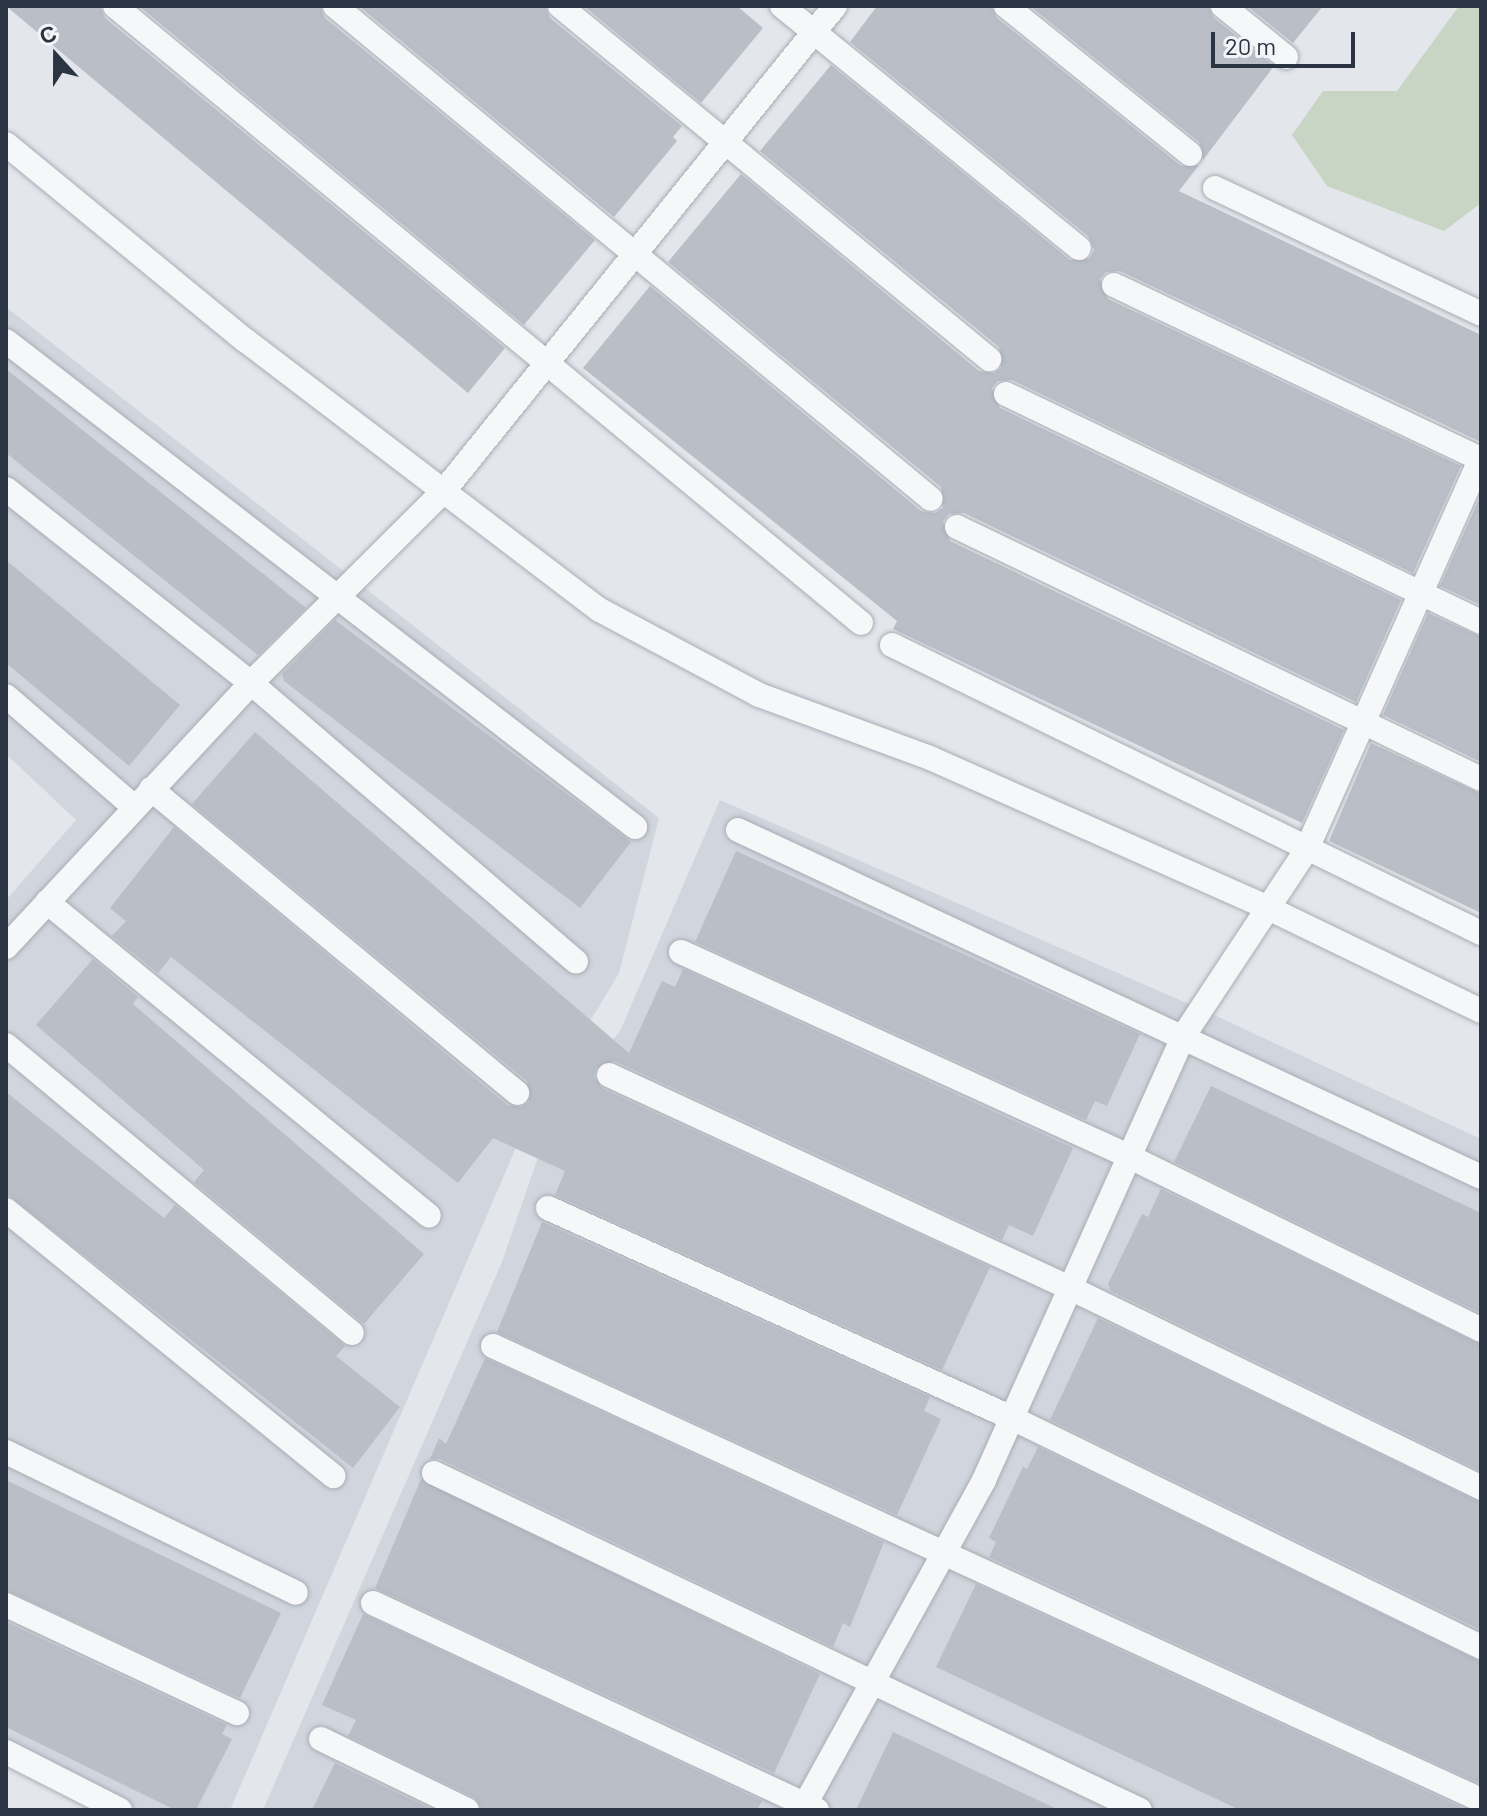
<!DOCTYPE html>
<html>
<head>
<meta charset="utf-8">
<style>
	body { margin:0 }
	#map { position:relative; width:1487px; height:1816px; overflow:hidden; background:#e3e6eb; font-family:Barlow,sans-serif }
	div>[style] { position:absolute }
	.built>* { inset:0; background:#d1d5dd }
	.green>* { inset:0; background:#c8d4c4 }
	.building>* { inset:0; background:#babfc7 }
	.roads { filter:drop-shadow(0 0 2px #a8adb5) drop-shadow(0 0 2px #a8adb5) }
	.service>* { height:24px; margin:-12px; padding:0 12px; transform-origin:12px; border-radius:12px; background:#f6f7f9 }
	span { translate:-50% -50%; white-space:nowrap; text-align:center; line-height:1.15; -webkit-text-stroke:7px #f3f5f8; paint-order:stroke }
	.frame { position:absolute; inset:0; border:8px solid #2b3442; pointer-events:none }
	.north { position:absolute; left:16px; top:16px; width:80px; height:80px; -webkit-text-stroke:6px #f3f5f8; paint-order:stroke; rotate:339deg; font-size:22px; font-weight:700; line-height:32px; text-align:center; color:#2b3442 }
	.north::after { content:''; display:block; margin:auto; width:28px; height:36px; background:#2b3442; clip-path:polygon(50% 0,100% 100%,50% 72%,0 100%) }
	.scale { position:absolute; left:1211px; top:32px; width:144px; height:36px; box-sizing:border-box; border:4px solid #2b3442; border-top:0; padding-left:10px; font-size:24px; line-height:28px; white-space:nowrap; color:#2b3442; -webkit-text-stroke:6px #f3f5f8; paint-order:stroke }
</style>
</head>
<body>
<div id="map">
	<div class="built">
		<i style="clip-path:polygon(6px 307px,659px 818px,619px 973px,521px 1136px,230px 1810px,93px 1810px,6px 1763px,6px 900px,76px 820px,6px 754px)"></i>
		<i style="clip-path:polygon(720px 800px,1212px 1014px,1481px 1139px,1481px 1810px,263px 1810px,502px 1262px,546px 1134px,621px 1029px)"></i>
	</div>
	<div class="green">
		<i style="clip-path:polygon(1459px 6px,1481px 6px,1481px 203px,1444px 231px,1327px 186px,1292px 135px,1323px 91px,1397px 91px)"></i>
	</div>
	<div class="building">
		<i style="clip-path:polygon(6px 6px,100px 6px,105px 18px,505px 348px,468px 393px)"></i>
		<i style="clip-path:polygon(139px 6px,320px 6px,325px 18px,595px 240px,524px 325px)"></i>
		<i style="clip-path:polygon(359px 6px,545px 6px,550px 18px,682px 126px,673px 137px,677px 141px,614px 217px)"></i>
		<i style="clip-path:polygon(584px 6px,737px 6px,763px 28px,701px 103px)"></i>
		<i style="clip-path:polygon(877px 6px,991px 6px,997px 18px,1181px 166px,1199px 165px,1179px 191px,1481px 335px,1481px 442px,1120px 271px,1106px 272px,1100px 279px,1108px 299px,1461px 466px,1413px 573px,1012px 380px,998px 381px,992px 388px,1000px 408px,1401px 600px,1356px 702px,964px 513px,949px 514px,943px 521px,950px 541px,1344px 730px,1302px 823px,893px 629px,897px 621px,583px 368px,650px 286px,921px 511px,935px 513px,943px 508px,941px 487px,668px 262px,741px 174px,979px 371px,994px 373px,1001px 368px,999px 347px,760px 151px,831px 65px,1070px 260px,1090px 258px,1094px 250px,1088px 236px,850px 42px)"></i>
		<i style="clip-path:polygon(1030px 6px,1208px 6px,1214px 18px,1274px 66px,1203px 160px,1199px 142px)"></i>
		<i style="clip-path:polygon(1247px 6px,1323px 6px,1293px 43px)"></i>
		<i style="clip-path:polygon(6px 369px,306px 608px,258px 655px,6px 453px)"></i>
		<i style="clip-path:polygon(1481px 495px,1481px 605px,1440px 586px)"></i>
		<i style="clip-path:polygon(6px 560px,180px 705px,129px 766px,6px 663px)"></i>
		<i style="clip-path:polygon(1428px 613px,1481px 637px,1481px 762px,1383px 715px)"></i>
		<i style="clip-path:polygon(335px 620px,631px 842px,580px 908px,284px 681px,282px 674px)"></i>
		<i style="clip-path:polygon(255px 732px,629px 1053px,662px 981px,675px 987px,683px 969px,1073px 1148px,1033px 1236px,1009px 1225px,1002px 1240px,615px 1061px,596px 1068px,594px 1077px,603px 1089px,990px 1267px,942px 1370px,555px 1195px,565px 1171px,493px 1138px,458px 1183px,171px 957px,158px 973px,112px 936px,126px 921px,110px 908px,174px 827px,507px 1105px,521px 1107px,529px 1102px,527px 1081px,192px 804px)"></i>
		<i style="clip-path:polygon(1371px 743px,1481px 794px,1481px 913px,1329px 841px)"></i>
		<i style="clip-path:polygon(736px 851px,1140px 1034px,1107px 1106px,1095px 1101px,1086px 1120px,695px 942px)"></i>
		<i style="clip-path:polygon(93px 959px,138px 997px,133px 1004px,424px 1254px,364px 1324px,194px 1182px,204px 1170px,36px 1025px)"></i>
		<i style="clip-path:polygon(1211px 1086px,1481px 1213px,1481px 1313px,1174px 1162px)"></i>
		<i style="clip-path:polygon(6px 1092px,164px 1218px,175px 1205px,345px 1346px,336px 1356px,400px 1407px,353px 1468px,6px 1193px)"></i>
		<i style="clip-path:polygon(1161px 1189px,1481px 1345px,1481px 1471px,1111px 1291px,1108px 1284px,1142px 1214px,1148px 1217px)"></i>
		<i style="clip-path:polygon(542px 1222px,930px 1397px,924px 1411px,941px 1419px,897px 1515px,497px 1332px)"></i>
		<i style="clip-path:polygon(1098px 1318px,1481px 1503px,1481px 1630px,1050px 1420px)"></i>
		<i style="clip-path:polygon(485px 1358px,884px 1542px,850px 1627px,843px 1623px,833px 1647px,440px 1459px,430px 1459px,439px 1438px,446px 1444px)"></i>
		<i style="clip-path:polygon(1038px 1447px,1481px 1662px,1481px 1784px,989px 1557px,996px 1542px,989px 1538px,1023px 1467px,1027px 1469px)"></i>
		<i style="clip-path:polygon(421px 1479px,820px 1674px,774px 1773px,375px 1588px)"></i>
		<i style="clip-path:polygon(6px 1480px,281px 1613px,240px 1698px,6px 1590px)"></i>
		<i style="clip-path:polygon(976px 1584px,1467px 1810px,1240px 1810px,936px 1667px)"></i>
		<i style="clip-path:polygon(363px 1614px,762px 1801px,757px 1810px,482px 1810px,474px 1797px,348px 1736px,356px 1720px,322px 1705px)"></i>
		<i style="clip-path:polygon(6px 1622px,227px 1725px,222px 1734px,232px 1739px,196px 1810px,175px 1810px,6px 1727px)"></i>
		<i style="clip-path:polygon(893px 1732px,1059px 1810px,856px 1810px)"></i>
		<i style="clip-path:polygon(335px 1763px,433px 1810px,312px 1810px)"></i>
	</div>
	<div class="roads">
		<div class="service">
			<i style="left:115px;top:6px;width:968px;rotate:39.59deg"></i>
			<i style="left:335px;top:6px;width:773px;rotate:39.6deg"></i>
			<i style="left:560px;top:6px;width:556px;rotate:39.45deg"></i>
			<i style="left:782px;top:6px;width:383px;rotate:39.2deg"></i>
			<i style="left:1006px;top:6px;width:236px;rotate:38.8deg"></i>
			<i style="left:1223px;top:6px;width:81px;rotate:39deg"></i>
			<i style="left:6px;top:144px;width:309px;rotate:39.4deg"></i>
			<i style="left:245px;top:340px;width:446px;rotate:37.3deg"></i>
			<i style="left:600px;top:610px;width:180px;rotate:28.1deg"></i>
			<i style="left:759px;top:695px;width:182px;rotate:20.2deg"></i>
			<i style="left:930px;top:758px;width:372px;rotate:23.9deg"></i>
			<i style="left:1270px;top:909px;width:234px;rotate:25.8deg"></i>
			<i style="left:1215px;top:188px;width:294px;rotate:25.3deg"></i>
			<i style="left:1114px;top:285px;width:406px;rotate:25.4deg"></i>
			<i style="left:6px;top:341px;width:795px;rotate:37.69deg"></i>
			<i style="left:1006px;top:394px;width:527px;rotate:25.64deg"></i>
			<i style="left:6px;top:489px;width:313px;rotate:38.4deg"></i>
			<i style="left:251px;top:683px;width:428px;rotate:40.6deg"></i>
			<i style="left:957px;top:527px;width:581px;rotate:25.68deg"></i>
			<i style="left:892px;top:645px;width:656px;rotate:26.06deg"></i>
			<i style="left:6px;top:696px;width:169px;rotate:40.9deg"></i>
			<i style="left:151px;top:789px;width:476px;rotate:39.7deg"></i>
			<i style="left:738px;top:830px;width:820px;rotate:25.03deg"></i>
			<i style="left:47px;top:902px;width:494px;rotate:39.4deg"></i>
			<i style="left:6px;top:947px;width:360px;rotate:-47.1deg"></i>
			<i style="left:251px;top:683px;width:271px;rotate:-44.9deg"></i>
			<i style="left:443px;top:492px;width:624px;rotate:-51.11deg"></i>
			<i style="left:681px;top:952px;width:494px;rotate:24.5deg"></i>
			<i style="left:1130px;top:1157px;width:391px;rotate:26.2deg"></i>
			<i style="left:6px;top:1045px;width:450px;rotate:39.8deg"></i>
			<i style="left:609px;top:1075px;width:508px;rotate:24.8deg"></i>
			<i style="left:1070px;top:1288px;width:457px;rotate:25.9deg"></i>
			<i style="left:548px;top:1208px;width:509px;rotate:24.35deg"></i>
			<i style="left:1012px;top:1418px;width:522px;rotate:26.03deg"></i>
			<i style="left:6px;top:1210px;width:422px;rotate:39.1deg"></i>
			<i style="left:493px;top:1346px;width:1087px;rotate:24.68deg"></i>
			<i style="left:6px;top:1452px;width:322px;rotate:25.9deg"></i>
			<i style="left:434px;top:1473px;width:782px;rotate:25.52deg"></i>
			<i style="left:373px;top:1603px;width:490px;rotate:25deg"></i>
			<i style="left:6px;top:1605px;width:255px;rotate:25.1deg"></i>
			<i style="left:321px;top:1739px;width:162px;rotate:25.9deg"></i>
			<i style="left:6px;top:1752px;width:128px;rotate:27deg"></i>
			<i style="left:802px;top:1810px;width:377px;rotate:-61.1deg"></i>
			<i style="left:984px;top:1480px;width:488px;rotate:-65.8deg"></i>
			<i style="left:1184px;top:1035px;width:221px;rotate:-56.5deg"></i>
			<i style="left:1306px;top:851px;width:430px;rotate:-66deg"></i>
		</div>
	</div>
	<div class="frame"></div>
	<div class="north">С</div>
	<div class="scale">20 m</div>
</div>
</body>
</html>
